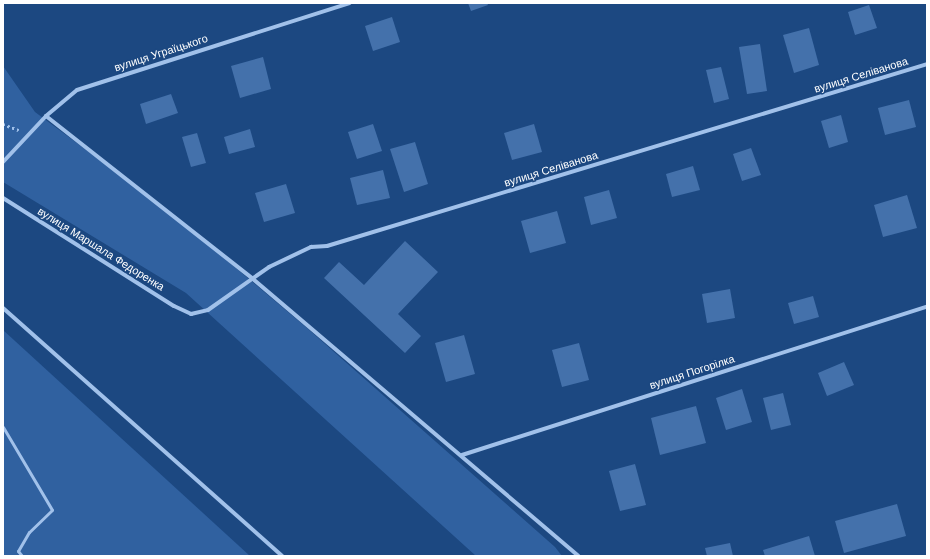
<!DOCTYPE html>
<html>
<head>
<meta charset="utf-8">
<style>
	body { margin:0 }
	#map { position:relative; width:930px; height:559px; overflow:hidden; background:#1c4881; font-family:Helvetica,sans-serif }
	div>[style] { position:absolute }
	.green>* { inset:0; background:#3061a0 }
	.building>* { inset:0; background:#4471ab }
	.path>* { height:2.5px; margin-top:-1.25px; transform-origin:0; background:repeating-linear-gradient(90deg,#a1c1ea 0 2px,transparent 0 5px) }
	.service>* { height:3px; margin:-1.5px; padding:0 1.5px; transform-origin:1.5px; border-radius:1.5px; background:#a1c1ea }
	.minor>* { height:4px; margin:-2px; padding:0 2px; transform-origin:2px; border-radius:2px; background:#a1c1ea }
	span { translate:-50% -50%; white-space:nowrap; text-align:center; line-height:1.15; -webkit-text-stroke:3px #1c4881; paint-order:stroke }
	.street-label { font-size:11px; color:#fff }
	.frame { position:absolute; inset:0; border:4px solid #fff; pointer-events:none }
</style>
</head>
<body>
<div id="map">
	<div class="green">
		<i style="clip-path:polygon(3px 66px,35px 112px,166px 209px,307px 328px,555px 547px,562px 556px,476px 556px,186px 293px,3px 182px)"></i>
		<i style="clip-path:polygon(3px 330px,250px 556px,3px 556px)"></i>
	</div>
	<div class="building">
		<i style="clip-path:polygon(468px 3px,487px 3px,488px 5px,471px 11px)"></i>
		<i style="clip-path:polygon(869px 5px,877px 28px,855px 35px,848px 12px)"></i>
		<i style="clip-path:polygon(392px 17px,400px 42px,373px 51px,365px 26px)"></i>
		<i style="clip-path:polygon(809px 28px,819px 65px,794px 73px,783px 35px)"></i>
		<i style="clip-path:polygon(760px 44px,767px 91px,747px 94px,739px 47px)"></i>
		<i style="clip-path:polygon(263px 57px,271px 89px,240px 98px,231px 66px)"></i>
		<i style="clip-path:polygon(721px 67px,729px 99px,714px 103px,706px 70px)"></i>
		<i style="clip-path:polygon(171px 94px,178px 113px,146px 124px,140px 104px)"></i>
		<i style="clip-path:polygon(909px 100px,916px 127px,885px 135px,878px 108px)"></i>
		<i style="clip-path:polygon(841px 115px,848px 142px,829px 148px,821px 121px)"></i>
		<i style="clip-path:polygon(373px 124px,382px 151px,357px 159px,348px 132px)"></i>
		<i style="clip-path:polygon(534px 124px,542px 152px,512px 160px,504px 133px)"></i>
		<i style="clip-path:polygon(250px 129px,255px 147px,229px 154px,224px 137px)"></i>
		<i style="clip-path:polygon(197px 133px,206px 163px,191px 167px,182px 137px)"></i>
		<i style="clip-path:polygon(415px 142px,428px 184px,404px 192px,390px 149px)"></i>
		<i style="clip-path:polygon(751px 148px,761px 175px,742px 181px,733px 154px)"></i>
		<i style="clip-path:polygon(693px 166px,700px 190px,672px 197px,666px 174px)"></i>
		<i style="clip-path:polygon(383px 170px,390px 198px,357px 205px,350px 178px)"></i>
		<i style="clip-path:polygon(286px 184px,295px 213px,264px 222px,255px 193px)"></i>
		<i style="clip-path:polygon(609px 190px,617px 218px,591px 225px,584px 197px)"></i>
		<i style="clip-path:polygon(907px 195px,917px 228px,883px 237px,874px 205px)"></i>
		<i style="clip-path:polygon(557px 211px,566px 243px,530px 253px,521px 221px)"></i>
		<i style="clip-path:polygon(405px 241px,438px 272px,398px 314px,421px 336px,405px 353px,324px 278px,339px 262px,364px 285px)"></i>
		<i style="clip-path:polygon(730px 289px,735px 318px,707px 323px,702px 294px)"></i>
		<i style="clip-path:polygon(813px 296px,819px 317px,794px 324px,788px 303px)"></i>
		<i style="clip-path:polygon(464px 335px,475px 374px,446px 382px,435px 343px)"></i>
		<i style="clip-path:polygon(579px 343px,589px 380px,562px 387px,552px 350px)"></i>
		<i style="clip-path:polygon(844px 362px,854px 385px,827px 396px,818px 373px)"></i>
		<i style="clip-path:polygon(742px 389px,752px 422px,726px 430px,716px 398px)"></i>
		<i style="clip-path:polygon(783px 393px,791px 425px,771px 430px,763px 398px)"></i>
		<i style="clip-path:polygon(696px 406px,706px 443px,660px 455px,651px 418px)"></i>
		<i style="clip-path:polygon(635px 464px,646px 505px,620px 511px,609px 471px)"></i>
		<i style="clip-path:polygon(897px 504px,906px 536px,844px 553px,835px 521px)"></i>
		<i style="clip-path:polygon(809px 536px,815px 556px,765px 556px,763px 550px)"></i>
		<i style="clip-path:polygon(730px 543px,733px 556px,707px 556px,705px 548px)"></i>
	</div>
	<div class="path">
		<i style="left:3px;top:124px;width:17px;rotate:21deg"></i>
	</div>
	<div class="service">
		<i style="left:3px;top:427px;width:96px;rotate:59.4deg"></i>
		<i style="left:52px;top:510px;width:32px;rotate:136deg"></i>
		<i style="left:29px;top:532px;width:22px;rotate:120deg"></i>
		<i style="left:18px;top:551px;width:6px;rotate:51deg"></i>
	</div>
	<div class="minor">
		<i style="left:46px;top:116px;width:263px;rotate:38.2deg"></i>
		<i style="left:253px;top:279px;width:427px;rotate:40.4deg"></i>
		<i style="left:3px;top:162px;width:63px;rotate:-46.9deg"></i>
		<i style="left:46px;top:116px;width:40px;rotate:-40deg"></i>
		<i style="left:77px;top:90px;width:286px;rotate:-17.7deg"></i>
		<i style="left:3px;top:198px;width:202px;rotate:32.3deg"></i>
		<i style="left:174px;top:306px;width:19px;rotate:25deg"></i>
		<i style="left:191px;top:314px;width:17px;rotate:-13deg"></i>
		<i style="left:208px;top:310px;width:75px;rotate:-35.2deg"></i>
		<i style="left:269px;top:267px;width:47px;rotate:-25.5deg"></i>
		<i style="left:311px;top:247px;width:16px;rotate:-4deg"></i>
		<i style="left:327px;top:246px;width:627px;rotate:-16.87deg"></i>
		<i style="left:3px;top:308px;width:373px;rotate:41.6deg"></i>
		<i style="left:462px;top:455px;width:488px;rotate:-17.7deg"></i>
	</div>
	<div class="street-label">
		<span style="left:161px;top:53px;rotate:-18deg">вулиця Уграїцького</span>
		<span style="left:861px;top:75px;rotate:-17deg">вулиця Селіванова</span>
		<span style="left:551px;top:169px;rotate:-17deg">вулиця Селіванова</span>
		<span style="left:101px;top:249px;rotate:32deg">вулиця Маршала Федоренка</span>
		<span style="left:692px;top:372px;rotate:-18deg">вулиця Погорілка</span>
	</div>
	<div class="frame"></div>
</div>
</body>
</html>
